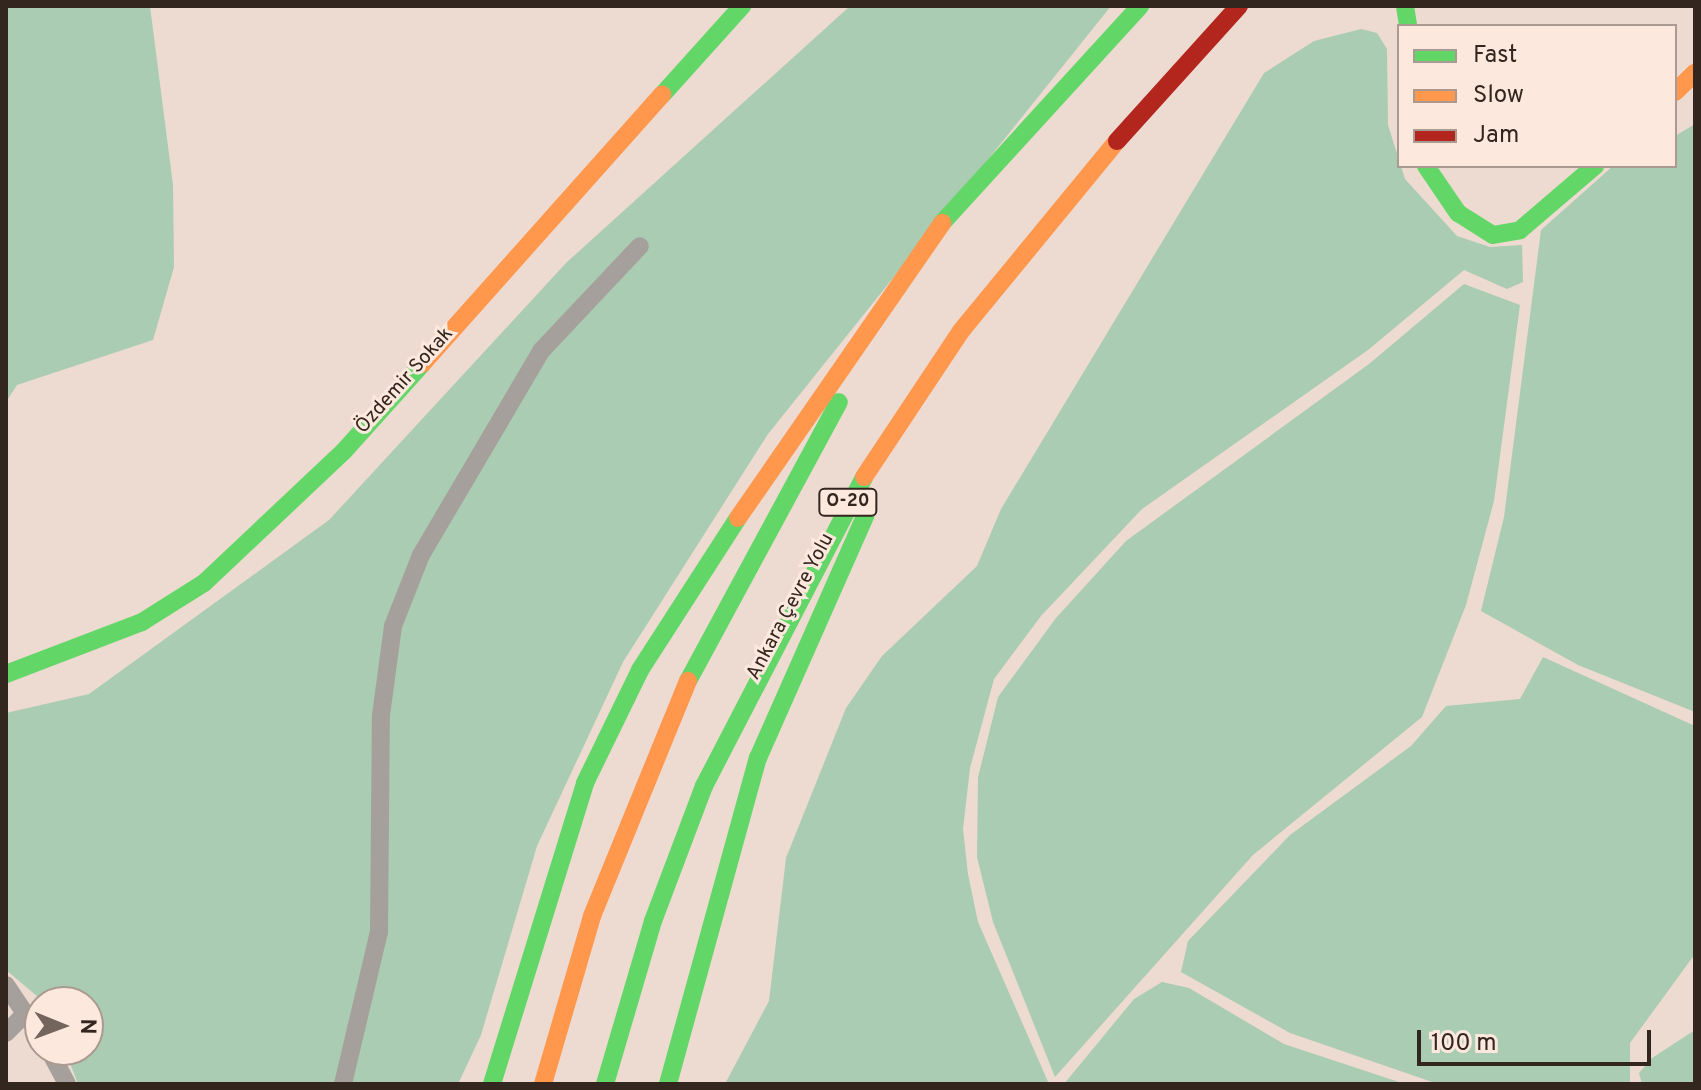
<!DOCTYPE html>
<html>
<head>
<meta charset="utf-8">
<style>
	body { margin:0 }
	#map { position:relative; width:1701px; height:1090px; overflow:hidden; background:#eddad1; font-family:Overpass,sans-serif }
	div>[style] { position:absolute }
	.green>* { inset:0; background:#aaccb2 }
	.street>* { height:18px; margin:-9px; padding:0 9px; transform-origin:9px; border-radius:9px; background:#a5a09b }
	.fast>* { height:18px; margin:-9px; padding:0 9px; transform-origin:9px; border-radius:9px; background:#63d668 }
	.slow>* { height:18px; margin:-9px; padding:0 9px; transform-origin:9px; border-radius:9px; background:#ff974d }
	.jam>* { height:18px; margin:-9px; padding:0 9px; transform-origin:9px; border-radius:9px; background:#b3261e }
	span { translate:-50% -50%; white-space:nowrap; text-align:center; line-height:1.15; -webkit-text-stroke:6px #fce8dd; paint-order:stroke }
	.shield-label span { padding:2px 6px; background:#fce8dd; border:2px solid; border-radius:6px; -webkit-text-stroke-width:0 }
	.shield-label { font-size:18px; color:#32261f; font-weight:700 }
	.street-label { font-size:20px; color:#32261f }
	.frame { position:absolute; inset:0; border:8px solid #32261f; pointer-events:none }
	.legend { position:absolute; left:1397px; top:24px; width:280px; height:144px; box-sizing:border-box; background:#fce8dd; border:2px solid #ab9a91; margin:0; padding:10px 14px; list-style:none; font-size:24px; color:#32261f }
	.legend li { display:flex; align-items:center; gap:16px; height:40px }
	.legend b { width:40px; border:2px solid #ab9a91 }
	.north { position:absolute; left:24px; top:986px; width:80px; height:80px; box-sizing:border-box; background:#fce8dd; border:2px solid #ab9a91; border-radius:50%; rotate:91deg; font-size:22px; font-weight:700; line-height:32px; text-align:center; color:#32261f }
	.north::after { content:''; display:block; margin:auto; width:28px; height:36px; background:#73655d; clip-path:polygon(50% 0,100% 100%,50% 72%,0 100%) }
	.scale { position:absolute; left:1417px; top:1030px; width:234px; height:36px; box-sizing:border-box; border:4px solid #32261f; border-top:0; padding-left:10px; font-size:24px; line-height:28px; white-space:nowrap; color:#32261f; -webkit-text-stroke:6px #fce8dd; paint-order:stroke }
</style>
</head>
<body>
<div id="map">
	<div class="green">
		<i style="clip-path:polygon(6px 6px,150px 6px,173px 185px,174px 267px,153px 340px,17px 385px,6px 402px)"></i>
		<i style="clip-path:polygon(850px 6px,1111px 6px,768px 434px,623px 662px,537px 846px,481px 1035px,458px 1084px,78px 1084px,65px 1050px,88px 1050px,88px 1002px,44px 1002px,6px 970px,6px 713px,89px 694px,329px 520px,566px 263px)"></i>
		<i style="clip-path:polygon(1361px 29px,1377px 33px,1387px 49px,1388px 125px,1405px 179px,1457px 236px,1490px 247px,1522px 245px,1523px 282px,1507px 289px,1464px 270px,1368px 350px,1142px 509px,1041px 616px,994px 679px,970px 768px,963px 829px,968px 874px,978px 922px,1049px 1084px,725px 1084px,769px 1001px,786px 858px,846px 708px,882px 656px,977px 566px,1001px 509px,1264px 73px,1314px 41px)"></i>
		<i style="clip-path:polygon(1695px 124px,1695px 712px,1578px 665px,1481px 611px,1504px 517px,1541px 230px,1613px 166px,1675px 166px,1675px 136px)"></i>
		<i style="clip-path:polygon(1464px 284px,1520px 305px,1494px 501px,1466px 605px,1422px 717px,1253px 855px,1055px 1077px,993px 922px,977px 857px,978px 777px,998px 697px,1056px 618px,1126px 541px,1369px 364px)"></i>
		<i style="clip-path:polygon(1543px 657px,1695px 726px,1695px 954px,1630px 1043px,1630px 1084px,1438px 1084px,1290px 1033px,1181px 972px,1188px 941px,1290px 835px,1411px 746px,1446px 706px,1520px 699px)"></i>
		<i style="clip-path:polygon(1162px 982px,1189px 988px,1284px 1044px,1405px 1084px,1064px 1084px,1134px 999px)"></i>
		<i style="clip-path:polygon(1695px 1030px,1695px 1084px,1642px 1084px,1639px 1073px,1652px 1058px)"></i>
	</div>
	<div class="street">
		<i style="left:6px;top:985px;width:61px;rotate:56.3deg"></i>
		<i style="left:6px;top:1033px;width:27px;rotate:-45deg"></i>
		<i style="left:49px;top:1050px;width:38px;rotate:62deg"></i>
		<i style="left:343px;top:1084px;width:156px;rotate:-76.7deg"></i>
		<i style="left:379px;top:932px;width:217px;rotate:-89.5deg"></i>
		<i style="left:381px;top:715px;width:90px;rotate:-82.3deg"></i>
		<i style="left:393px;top:626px;width:76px;rotate:-68.5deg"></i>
		<i style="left:421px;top:555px;width:237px;rotate:-59.5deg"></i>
		<i style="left:541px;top:351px;width:144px;rotate:-46.7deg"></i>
	</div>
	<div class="fast">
		<i style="left:1405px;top:6px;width:20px;rotate:81deg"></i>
		<i style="left:662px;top:95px;width:120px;rotate:-48deg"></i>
		<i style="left:1426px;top:166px;width:57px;rotate:55.8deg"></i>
		<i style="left:1458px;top:213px;width:41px;rotate:32.2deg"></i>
		<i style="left:1493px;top:235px;width:27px;rotate:-10deg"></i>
		<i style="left:1520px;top:230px;width:99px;rotate:-40.5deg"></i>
		<i style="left:942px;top:223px;width:294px;rotate:-47.6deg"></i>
		<i style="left:6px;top:674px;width:146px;rotate:-20.9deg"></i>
		<i style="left:142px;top:622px;width:73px;rotate:-32.2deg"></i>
		<i style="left:204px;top:583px;width:192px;rotate:-43.3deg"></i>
		<i style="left:344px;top:451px;width:117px;rotate:-48.1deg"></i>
		<i style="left:688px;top:681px;width:317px;rotate:-61.6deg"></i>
		<i style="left:492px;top:1084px;width:315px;rotate:-72.8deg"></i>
		<i style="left:585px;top:783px;width:126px;rotate:-64deg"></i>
		<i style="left:640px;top:670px;width:181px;rotate:-57.2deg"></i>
		<i style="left:605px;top:1084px;width:170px;rotate:-73.6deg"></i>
		<i style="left:653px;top:921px;width:144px;rotate:-69.3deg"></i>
		<i style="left:704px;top:786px;width:348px;rotate:-62.6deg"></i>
		<i style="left:668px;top:1084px;width:338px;rotate:-74.6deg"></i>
		<i style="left:758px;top:758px;width:265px;rotate:-66.1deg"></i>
	</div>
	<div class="slow">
		<i style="left:1675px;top:92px;width:28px;rotate:-44deg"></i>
		<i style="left:422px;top:364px;width:361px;rotate:-48.3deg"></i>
		<i style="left:864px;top:477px;width:175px;rotate:-56.4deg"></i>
		<i style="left:961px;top:331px;width:246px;rotate:-50.6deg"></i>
		<i style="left:738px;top:518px;width:359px;rotate:-55.3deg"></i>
		<i style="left:543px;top:1084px;width:175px;rotate:-73.7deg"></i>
		<i style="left:592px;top:916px;width:254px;rotate:-67.8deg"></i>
	</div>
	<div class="jam">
		<i style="left:1117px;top:141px;width:182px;rotate:-47.9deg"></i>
	</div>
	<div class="shield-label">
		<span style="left:848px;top:502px">O-20</span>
	</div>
	<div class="street-label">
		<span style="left:405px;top:381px;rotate:-48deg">Özdemir Sokak</span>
		<span style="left:791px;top:607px;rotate:-62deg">Ankara Çevre Yolu</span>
	</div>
	<div class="frame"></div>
	<ul class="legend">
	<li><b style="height:10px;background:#63d668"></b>Fast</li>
	<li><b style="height:10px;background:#ff974d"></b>Slow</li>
	<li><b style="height:10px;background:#b3261e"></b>Jam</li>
	</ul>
	<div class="north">N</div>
	<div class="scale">100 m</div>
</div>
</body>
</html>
